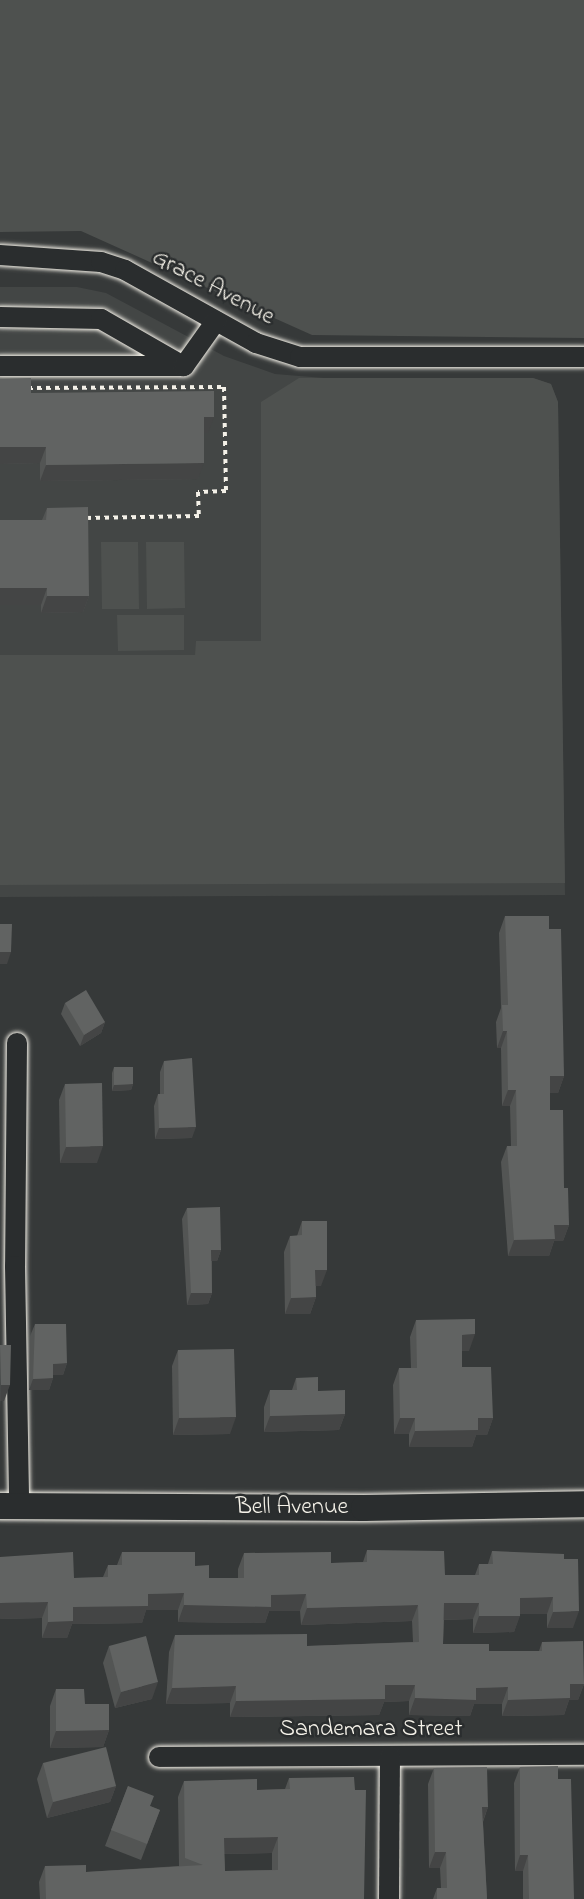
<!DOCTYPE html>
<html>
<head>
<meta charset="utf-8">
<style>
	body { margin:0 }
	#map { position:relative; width:584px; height:1899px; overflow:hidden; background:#363939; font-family:"Indie Flower",sans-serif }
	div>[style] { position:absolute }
	.built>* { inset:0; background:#434645 }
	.green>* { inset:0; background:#4e514f }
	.path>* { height:4px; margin-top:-2px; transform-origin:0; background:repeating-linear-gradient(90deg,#f4f1e8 0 4.5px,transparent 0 9px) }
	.roads { filter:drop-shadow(0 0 2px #f4f1e8) drop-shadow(0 0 2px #f4f1e8) }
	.minor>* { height:20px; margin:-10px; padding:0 10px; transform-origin:10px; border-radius:10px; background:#2a2d2e }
	.major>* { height:26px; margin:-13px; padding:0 13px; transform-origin:13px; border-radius:13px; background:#2a2d2e }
	.wall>* { inset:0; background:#535554 }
	.shaded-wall>* { inset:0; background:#444545 }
	.building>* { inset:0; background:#616362 }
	span { translate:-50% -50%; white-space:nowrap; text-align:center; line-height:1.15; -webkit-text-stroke:5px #2a2d2e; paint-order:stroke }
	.street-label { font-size:24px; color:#f4f1e8 }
</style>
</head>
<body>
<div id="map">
	<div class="built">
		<i style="clip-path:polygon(0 287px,77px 287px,106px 293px,224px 356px,275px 374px,324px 378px,533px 378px,551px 384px,558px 402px,565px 895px,0 897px)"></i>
	</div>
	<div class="green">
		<i style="clip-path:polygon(0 0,584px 0,584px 338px,312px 335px,81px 231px,0 232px)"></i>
		<i style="clip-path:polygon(299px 378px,533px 378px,551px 384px,558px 402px,565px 883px,0 885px,0 655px,195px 655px,196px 641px,261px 641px,261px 402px)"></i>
		<i style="clip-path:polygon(101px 542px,138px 542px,139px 609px,102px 609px)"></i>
		<i style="clip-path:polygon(146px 542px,184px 542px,185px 608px,147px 609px)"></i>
		<i style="clip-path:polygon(117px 615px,184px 615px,184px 650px,118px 651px)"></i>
	</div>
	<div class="path">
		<i style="left:28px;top:388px;width:196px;rotate:-0.3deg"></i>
		<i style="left:224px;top:387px;width:104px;rotate:88.9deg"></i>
		<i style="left:226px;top:491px;width:28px;rotate:178deg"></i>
		<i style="left:198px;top:492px;width:24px;rotate:88deg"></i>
		<i style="left:199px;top:516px;width:114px;rotate:179deg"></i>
	</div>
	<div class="roads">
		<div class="minor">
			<i style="left:0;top:255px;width:101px;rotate:4deg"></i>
			<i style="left:101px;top:262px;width:25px;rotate:18deg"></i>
			<i style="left:125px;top:270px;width:150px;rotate:29.1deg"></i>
			<i style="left:256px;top:343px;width:46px;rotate:17.7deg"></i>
			<i style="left:300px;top:357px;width:284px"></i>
			<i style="left:0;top:317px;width:101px;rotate:1.1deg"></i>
			<i style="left:101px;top:319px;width:95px;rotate:29.8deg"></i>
			<i style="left:0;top:366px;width:184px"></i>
			<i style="left:184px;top:366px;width:55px;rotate:-54.6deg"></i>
			<i style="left:17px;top:1043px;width:223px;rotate:90.5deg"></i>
			<i style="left:15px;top:1266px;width:240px;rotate:89deg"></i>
			<i style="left:159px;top:1757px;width:425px;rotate:-0.3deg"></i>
			<i style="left:389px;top:1899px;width:143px;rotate:-89.6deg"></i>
		</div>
		<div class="major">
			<i style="left:0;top:1506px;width:364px;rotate:0.3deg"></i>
			<i style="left:364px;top:1508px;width:220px;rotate:-1deg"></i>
		</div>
	</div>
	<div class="wall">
		<i style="clip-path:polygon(0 379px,31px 393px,208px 433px,204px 433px,198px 479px,40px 481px,40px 463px,0 464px)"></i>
		<i style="clip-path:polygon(47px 508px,89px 596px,83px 612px,41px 613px,41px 605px,0 605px,0 520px,42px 520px)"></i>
		<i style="clip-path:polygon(505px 916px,549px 929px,564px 1076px,558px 1093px,550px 1093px,550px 1110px,564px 1188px,569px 1225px,563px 1241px,554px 1241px,549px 1256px,508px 1256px,501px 1162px,507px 1146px,511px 1146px,510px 1106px,502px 1106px,501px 1048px,497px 1048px,496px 1022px,501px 1008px,499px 933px)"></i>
		<i style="clip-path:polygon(65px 1003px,105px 1022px,101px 1033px,80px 1046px,61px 1014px)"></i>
		<i style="clip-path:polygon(164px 1061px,192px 1138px,155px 1139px,154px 1106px,158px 1094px,160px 1094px,160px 1072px)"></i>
		<i style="clip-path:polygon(114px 1067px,133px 1084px,131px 1090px,112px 1091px,112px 1073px)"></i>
		<i style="clip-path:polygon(65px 1084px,97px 1163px,60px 1163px,59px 1100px)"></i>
		<i style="clip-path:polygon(187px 1208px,221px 1250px,217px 1261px,212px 1261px,212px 1293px,208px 1304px,187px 1305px,182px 1219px)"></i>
		<i style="clip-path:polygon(302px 1221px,321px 1286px,316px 1286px,316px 1297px,310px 1314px,285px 1314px,284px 1252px,290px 1236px,297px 1236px)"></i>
		<i style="clip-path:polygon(416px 1320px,469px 1351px,462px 1351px,462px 1367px,493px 1418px,487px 1435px,476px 1435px,472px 1447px,409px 1447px,409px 1434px,394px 1434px,393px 1385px,399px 1368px,411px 1368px,410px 1337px)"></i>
		<i style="clip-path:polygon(35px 1324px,67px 1363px,63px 1375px,53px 1375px,53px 1378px,49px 1390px,29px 1390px,30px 1336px)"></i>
		<i style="clip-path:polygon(178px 1350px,230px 1434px,173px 1435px,172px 1366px)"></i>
		<i style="clip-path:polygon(296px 1378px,318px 1391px,345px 1414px,339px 1430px,264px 1432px,264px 1407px,270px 1390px,292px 1390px)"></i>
		<i style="clip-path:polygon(367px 1550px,445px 1575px,475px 1575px,479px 1564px,488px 1564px,492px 1551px,564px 1559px,573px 1628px,547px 1628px,547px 1614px,520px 1614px,514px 1632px,473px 1633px,473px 1619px,444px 1620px,443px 1644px,489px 1651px,539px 1651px,542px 1642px,584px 1684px,578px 1700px,569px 1700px,564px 1715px,502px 1716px,502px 1704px,474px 1704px,470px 1716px,409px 1715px,409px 1701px,384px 1702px,379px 1715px,230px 1717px,230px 1703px,166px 1704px,169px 1652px,175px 1635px,307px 1646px,413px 1642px,412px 1621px,301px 1625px,300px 1611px,269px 1611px,265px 1623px,178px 1622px,178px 1610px,146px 1610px,142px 1623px,72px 1624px,67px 1638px,42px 1638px,42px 1618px,0 1619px,74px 1578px,103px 1577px,108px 1565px,117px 1565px,122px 1552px,195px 1566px,209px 1578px,238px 1578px,238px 1569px,244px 1553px,331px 1563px,363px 1562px)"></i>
		<i style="clip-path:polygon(109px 1646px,152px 1699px,115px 1708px,103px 1663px)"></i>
		<i style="clip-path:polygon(56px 1689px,85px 1704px,109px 1730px,103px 1747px,50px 1748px,50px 1706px)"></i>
		<i style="clip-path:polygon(43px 1763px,116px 1786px,110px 1802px,47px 1818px,37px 1779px)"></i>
		<i style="clip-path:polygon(520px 1767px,558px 1779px,574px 1899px,523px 1899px,523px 1871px,515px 1871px,514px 1783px)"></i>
		<i style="clip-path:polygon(434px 1768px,488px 1807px,483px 1822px,487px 1899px,433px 1899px,437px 1888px,441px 1888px,440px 1868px,429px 1868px,428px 1784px)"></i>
		<i style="clip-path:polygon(evenodd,289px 1778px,355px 1790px,364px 1899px,40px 1899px,39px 1882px,45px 1866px,86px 1872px,179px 1866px,178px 1797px,184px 1781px,257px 1790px,285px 1789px,289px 1778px,272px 1853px,272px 1870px,225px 1871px,224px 1854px,272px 1853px)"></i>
		<i style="clip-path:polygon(128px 1786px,150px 1806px,160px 1810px,141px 1860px,105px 1846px)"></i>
	</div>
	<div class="shaded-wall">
		<i style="clip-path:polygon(204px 417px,214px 417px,208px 433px,198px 433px)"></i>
		<i style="clip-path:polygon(0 447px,46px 447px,40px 463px,0 464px)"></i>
		<i style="clip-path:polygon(204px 463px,198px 479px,40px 481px,46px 465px)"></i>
		<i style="clip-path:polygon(0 588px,47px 588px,41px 605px,0 605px)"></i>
		<i style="clip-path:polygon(47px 596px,89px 596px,83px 612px,41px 613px)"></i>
		<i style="clip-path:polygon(0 952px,11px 952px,7px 964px,0 964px)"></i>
		<i style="clip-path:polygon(105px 1022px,101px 1033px,80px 1046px,84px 1035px)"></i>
		<i style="clip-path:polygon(503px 1031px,507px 1031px,501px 1048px,497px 1048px)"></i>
		<i style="clip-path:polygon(550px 1076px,564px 1076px,558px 1093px,544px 1093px)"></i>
		<i style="clip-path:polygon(133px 1084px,131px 1090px,112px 1091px,114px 1085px)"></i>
		<i style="clip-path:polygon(508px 1090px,516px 1090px,510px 1106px,502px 1106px)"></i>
		<i style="clip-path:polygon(196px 1127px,192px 1138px,155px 1139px,159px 1128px)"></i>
		<i style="clip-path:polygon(103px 1146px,97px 1163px,60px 1163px,66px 1147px)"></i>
		<i style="clip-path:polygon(554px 1225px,569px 1225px,563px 1241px,554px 1241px,549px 1256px,508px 1256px,514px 1240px)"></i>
		<i style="clip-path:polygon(211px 1250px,221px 1250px,217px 1261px,207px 1261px)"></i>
		<i style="clip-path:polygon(315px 1270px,327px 1270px,321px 1286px,309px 1286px)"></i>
		<i style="clip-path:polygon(191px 1293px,212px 1293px,208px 1304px,187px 1305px)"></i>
		<i style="clip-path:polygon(316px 1297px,310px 1314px,285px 1314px,291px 1298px)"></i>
		<i style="clip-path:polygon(475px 1334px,469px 1351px,456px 1351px,462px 1335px)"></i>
		<i style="clip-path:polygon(67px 1363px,63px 1375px,49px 1375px,53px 1364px)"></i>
		<i style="clip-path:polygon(53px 1378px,49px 1390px,29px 1390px,33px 1379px)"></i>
		<i style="clip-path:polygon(1px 1385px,10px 1385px,4px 1401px,0 1401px)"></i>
		<i style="clip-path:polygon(345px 1414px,339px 1430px,264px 1432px,270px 1416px)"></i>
		<i style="clip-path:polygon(236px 1417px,230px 1434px,173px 1435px,179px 1418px)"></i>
		<i style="clip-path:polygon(400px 1418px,415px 1418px,409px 1434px,394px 1434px)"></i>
		<i style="clip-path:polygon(478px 1418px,493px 1418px,487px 1435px,476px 1435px,472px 1447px,409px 1447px,415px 1431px)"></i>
		<i style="clip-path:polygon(184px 1593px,178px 1610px,146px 1610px,142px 1623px,72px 1624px,67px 1638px,42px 1638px,48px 1622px,73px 1607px,148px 1594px)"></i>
		<i style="clip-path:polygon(306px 1594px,300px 1611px,269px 1611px,265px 1623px,178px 1622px,184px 1605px,271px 1595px)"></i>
		<i style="clip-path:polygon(553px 1597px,547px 1614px,514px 1614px,520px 1598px)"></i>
		<i style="clip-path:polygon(48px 1602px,42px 1618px,0 1619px,0 1603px)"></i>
		<i style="clip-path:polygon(444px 1603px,479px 1603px,473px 1619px,438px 1620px)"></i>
		<i style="clip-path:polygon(418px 1605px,412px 1621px,301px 1625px,307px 1608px)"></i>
		<i style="clip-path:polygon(579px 1611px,573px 1628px,547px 1628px,553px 1612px)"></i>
		<i style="clip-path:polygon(479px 1616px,520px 1616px,514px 1632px,473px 1633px)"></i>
		<i style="clip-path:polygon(158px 1682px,152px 1699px,115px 1708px,121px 1692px)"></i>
		<i style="clip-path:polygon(570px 1684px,584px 1684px,578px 1700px,569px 1700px,564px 1715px,502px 1716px,508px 1700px)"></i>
		<i style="clip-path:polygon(385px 1685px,415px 1685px,409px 1701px,384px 1702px,379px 1715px,230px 1717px,236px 1701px)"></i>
		<i style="clip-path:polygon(236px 1686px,230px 1703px,166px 1704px,172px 1688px)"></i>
		<i style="clip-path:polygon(508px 1687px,502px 1704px,474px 1704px,470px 1716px,409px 1715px,415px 1698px,476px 1688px)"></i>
		<i style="clip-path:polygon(109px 1730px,103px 1747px,50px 1748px,56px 1731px)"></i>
		<i style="clip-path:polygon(116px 1786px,110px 1802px,47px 1818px,53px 1802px)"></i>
		<i style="clip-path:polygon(482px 1807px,488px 1807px,482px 1823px)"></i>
		<i style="clip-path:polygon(278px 1837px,272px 1853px,218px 1854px,224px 1838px)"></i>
		<i style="clip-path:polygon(435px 1852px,446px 1852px,440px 1868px,429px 1868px)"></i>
		<i style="clip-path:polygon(520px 1855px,528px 1855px,523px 1871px,515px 1871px)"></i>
	</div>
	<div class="building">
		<i style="clip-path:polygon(31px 378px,31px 393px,214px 391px,214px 417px,204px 417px,204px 463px,46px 465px,46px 447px,0 447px,0 379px)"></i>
		<i style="clip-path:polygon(88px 507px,89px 596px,47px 596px,47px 588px,0 588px,0 520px,46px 520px,47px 508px)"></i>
		<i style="clip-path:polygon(505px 916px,549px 916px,549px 929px,561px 929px,564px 1076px,550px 1076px,550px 1110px,563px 1110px,564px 1188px,568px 1188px,569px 1225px,554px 1225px,555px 1239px,514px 1240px,507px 1146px,517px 1146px,516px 1090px,508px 1090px,507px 1031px,503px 1031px,502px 1005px,508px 1005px)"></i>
		<i style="clip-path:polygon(0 924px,12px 924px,11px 952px,0 952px)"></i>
		<i style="clip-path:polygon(86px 990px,105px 1022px,84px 1035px,65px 1003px)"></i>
		<i style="clip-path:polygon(192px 1058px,196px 1127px,159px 1128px,158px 1094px,164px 1094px,164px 1061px)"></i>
		<i style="clip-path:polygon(114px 1067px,133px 1067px,133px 1084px,114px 1085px)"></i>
		<i style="clip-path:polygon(102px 1083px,103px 1146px,66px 1147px,65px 1084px)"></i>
		<i style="clip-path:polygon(220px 1207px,221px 1250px,211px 1250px,212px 1293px,191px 1293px,187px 1208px)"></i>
		<i style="clip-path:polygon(302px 1221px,327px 1221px,327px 1270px,315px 1270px,316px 1297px,291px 1298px,290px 1236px,302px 1235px)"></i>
		<i style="clip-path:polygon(475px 1319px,475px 1334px,462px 1335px,462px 1367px,491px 1367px,493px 1418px,478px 1418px,478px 1430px,415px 1431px,415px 1418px,400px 1418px,399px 1368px,417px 1368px,416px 1320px)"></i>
		<i style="clip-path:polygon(35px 1324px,66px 1324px,67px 1363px,53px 1364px,53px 1378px,33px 1379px)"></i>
		<i style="clip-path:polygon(0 1345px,11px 1345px,10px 1385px,1px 1385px,1px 1413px)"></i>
		<i style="clip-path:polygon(234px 1349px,236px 1417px,179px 1418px,178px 1350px)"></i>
		<i style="clip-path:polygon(318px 1377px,318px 1391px,345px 1390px,345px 1414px,270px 1416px,270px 1390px,297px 1390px,296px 1378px)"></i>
		<i style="clip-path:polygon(367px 1550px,444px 1551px,445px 1575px,479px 1575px,479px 1564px,493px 1564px,492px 1551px,564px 1554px,564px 1559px,578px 1559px,579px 1611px,553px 1612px,553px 1597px,520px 1598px,520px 1616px,479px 1616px,479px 1603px,444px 1603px,443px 1644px,489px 1644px,489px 1651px,542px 1651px,542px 1642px,583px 1641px,584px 1684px,570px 1684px,570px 1698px,508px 1700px,508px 1687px,476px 1688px,476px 1700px,415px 1698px,415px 1685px,385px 1685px,385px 1699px,236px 1701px,236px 1686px,172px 1688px,175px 1635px,307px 1634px,307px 1646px,419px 1642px,418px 1605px,307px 1608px,306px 1594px,271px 1595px,271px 1607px,184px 1605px,184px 1593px,148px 1594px,148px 1606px,73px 1607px,73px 1621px,48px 1622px,48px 1602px,0 1603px,0 1557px,73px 1552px,74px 1578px,108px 1577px,108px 1565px,122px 1565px,122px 1552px,195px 1552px,195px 1566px,209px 1565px,209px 1578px,244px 1578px,244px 1553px,331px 1552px,331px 1563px,367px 1562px)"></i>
		<i style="clip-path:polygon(146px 1636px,158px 1682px,121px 1692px,109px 1646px)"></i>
		<i style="clip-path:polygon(56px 1689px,84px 1689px,85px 1704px,109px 1704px,109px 1730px,56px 1731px)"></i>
		<i style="clip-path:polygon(106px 1747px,116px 1786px,53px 1802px,43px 1763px)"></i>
		<i style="clip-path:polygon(558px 1766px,558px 1779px,571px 1779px,574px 1899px,529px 1899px,528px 1855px,520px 1855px,520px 1767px)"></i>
		<i style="clip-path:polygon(487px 1767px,488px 1807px,482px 1807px,487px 1899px,437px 1899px,437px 1888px,447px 1888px,446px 1852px,435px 1852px,434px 1768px)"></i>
		<i style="clip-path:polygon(evenodd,354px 1777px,355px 1790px,366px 1790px,364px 1899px,46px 1899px,45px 1866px,86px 1865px,86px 1872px,203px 1865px,185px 1858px,184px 1781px,257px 1779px,257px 1790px,290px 1789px,289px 1778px,354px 1777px,278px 1837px,278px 1870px,225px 1871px,224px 1838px,278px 1837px)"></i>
		<i style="clip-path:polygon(128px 1786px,154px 1796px,150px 1806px,160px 1810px,147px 1844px,111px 1830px)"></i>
	</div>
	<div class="street-label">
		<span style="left:213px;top:288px;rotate:28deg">Grace Avenue</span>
		<span style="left:292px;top:1508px">Bell Avenue</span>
		<span style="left:371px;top:1730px">Sandemara Street</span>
	</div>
</div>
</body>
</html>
